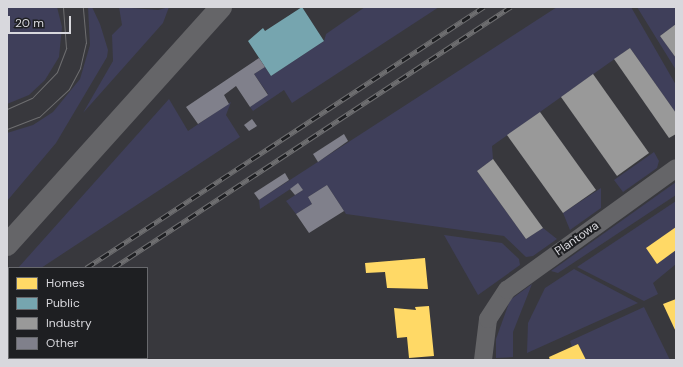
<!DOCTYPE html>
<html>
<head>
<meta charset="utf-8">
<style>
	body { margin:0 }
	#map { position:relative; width:683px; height:367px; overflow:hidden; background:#38383d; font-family:"DM Sans",sans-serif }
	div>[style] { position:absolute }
	.green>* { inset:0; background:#3f3f5a }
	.homes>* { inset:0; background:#ffd966 }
	.public>* { inset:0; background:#76a5af }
	.industry>* { inset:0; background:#999 }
	.building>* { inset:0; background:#80808b }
	.minor>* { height:18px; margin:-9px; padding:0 9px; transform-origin:9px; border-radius:9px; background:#656568 }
	.tertiary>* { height:22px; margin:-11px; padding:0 11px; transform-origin:11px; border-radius:11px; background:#656568 }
	.tram>* { height:1px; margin:-0.5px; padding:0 0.5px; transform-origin:0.5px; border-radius:0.5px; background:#6e6e70 }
	.rail>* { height:4.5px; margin-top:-2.25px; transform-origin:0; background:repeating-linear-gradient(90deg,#1e1f22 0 9px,#6e6e70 0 18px); box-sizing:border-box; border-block:1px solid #6e6e70 }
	span { translate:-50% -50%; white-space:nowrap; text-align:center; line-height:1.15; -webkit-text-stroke:4px #1e1f22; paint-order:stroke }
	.street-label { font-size:12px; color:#d8d8dd }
	.frame { position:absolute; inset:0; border:8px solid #d8d8dd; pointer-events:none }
	.legend { position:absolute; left:8px; top:267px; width:140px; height:92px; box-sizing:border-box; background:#1e1f22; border:1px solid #68696d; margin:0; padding:5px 7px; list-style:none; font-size:12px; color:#d8d8dd }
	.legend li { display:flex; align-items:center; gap:8px; height:20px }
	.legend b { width:20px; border:1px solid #68696d }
	.scale { position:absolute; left:8px; top:16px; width:63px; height:18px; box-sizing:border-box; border:2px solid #d8d8dd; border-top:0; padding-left:5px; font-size:12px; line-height:14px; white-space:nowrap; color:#d8d8dd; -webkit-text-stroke:3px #1e1f22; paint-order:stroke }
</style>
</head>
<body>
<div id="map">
	<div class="green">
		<i style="clip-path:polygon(7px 7px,57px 7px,62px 27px,59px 57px,45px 80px,29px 95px,7px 104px)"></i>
		<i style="clip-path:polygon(88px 7px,92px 7px,100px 24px,108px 50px,107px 57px,56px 143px,7px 201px,7px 133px,33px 125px,53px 112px,80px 79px,90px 45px)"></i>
		<i style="clip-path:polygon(119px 7px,158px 10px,169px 7px,163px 23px,83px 113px,113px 61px,112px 35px,122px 25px)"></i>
		<i style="clip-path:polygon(365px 7px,439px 7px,292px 103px,284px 90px,253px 111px,250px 107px,268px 94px,254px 74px,265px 67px,271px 76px,324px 41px,326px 34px)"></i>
		<i style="clip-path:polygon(557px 7px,631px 7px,676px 85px,676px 113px,630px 48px,492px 146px,493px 159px,477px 171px,526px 239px,543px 228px,557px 239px,533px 256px,526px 257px,504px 236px,346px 214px,327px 185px,308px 197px,312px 204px,296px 214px,286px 201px,303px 190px,298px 184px,260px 209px,259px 200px)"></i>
		<i style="clip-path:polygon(637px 7px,676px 7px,676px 24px,660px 36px,676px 58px,676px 70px)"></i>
		<i style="clip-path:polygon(169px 99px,188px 131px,231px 102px,226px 115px,240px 137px,41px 268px,18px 268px)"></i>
		<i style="clip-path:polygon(654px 152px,659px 161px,657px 168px,623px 192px,614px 180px)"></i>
		<i style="clip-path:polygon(676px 182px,676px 195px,558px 273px,551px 271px)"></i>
		<i style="clip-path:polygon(601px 188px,601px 208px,570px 230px,563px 213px)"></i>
		<i style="clip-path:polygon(676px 201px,676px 264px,653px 283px,658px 294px,644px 301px,577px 267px)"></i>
		<i style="clip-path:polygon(444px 235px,502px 243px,519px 259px,520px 265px,478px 295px)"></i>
		<i style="clip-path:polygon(574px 269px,638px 303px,527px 353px,528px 323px,545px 288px)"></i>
		<i style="clip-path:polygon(532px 284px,513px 332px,513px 357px,496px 358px,496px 339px,510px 300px)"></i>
		<i style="clip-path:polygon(644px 307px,670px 360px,586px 360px,578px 344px,572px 347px,570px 341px)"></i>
	</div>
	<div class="homes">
		<i style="clip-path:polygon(676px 227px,676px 250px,657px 264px,646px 248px)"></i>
		<i style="clip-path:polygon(425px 258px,428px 289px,387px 288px,385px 272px,366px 273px,365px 263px)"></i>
		<i style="clip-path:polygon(676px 299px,676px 332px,663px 304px)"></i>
		<i style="clip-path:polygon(429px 306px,434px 356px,409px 358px,407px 337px,397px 338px,394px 308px,416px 310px,415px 307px)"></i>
		<i style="clip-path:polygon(578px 344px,586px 360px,550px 360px,549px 357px)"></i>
	</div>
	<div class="public">
		<i style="clip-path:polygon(302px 7px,324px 41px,271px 76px,248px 41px,263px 28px,265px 31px)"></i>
	</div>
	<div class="industry">
		<i style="clip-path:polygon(676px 24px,676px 58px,660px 36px)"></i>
		<i style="clip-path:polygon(630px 48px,676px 113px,676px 134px,669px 138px,614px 59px)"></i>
		<i style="clip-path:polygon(593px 74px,649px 153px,617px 176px,561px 97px)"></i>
		<i style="clip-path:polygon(540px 112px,596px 190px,563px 213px,507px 135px)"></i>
		<i style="clip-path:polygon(493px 159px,543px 228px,526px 239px,477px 171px)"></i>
	</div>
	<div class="building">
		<i style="clip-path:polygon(259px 58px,265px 67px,254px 74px,268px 95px,250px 107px,236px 86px,224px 95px,229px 104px,198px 124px,186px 107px)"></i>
		<i style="clip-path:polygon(252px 119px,257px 126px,249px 131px,244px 125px)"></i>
		<i style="clip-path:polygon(344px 134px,348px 141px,318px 162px,313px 154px)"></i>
		<i style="clip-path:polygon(285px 173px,289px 180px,259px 200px,254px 193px)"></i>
		<i style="clip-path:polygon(298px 183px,303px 190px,295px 195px,290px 189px)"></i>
		<i style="clip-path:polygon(327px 185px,344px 211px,309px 233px,296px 214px,312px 204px,308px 197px)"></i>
	</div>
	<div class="minor">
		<i style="left:483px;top:360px;width:41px;rotate:-83deg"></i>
		<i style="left:488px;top:319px;width:35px;rotate:-57deg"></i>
		<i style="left:507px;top:290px;width:208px;rotate:-35.8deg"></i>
	</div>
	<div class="tertiary">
		<i style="left:7px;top:245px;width:320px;rotate:-48deg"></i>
	</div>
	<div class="tram">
		<i style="left:7px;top:109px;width:27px;rotate:-24deg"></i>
		<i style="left:32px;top:98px;width:36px;rotate:-46deg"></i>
		<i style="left:57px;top:72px;width:26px;rotate:-69deg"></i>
		<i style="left:66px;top:48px;width:41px;rotate:-94.2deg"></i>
		<i style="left:7px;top:129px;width:34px;rotate:-21deg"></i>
		<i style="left:39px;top:117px;width:41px;rotate:-43deg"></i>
		<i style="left:69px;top:89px;width:24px;rotate:-62deg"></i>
		<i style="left:80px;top:68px;width:26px;rotate:-77deg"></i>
		<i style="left:86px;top:43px;width:36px;rotate:-95deg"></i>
	</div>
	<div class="rail">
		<i style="left:86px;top:268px;width:476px;rotate:-33.3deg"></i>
		<i style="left:113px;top:268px;width:476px;rotate:-33.3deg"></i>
		<i style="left:7px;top:320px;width:2px;rotate:-27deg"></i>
		<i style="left:7px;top:337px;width:2px;rotate:-27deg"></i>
	</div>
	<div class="street-label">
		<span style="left:577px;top:239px;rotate:-35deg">Plantowa</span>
	</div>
	<div class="frame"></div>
	<ul class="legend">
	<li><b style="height:11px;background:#ffd966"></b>Homes</li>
	<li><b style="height:11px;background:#76a5af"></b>Public</li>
	<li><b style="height:11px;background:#999"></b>Industry</li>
	<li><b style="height:11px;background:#80808b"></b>Other</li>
	</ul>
	<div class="scale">20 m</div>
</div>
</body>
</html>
